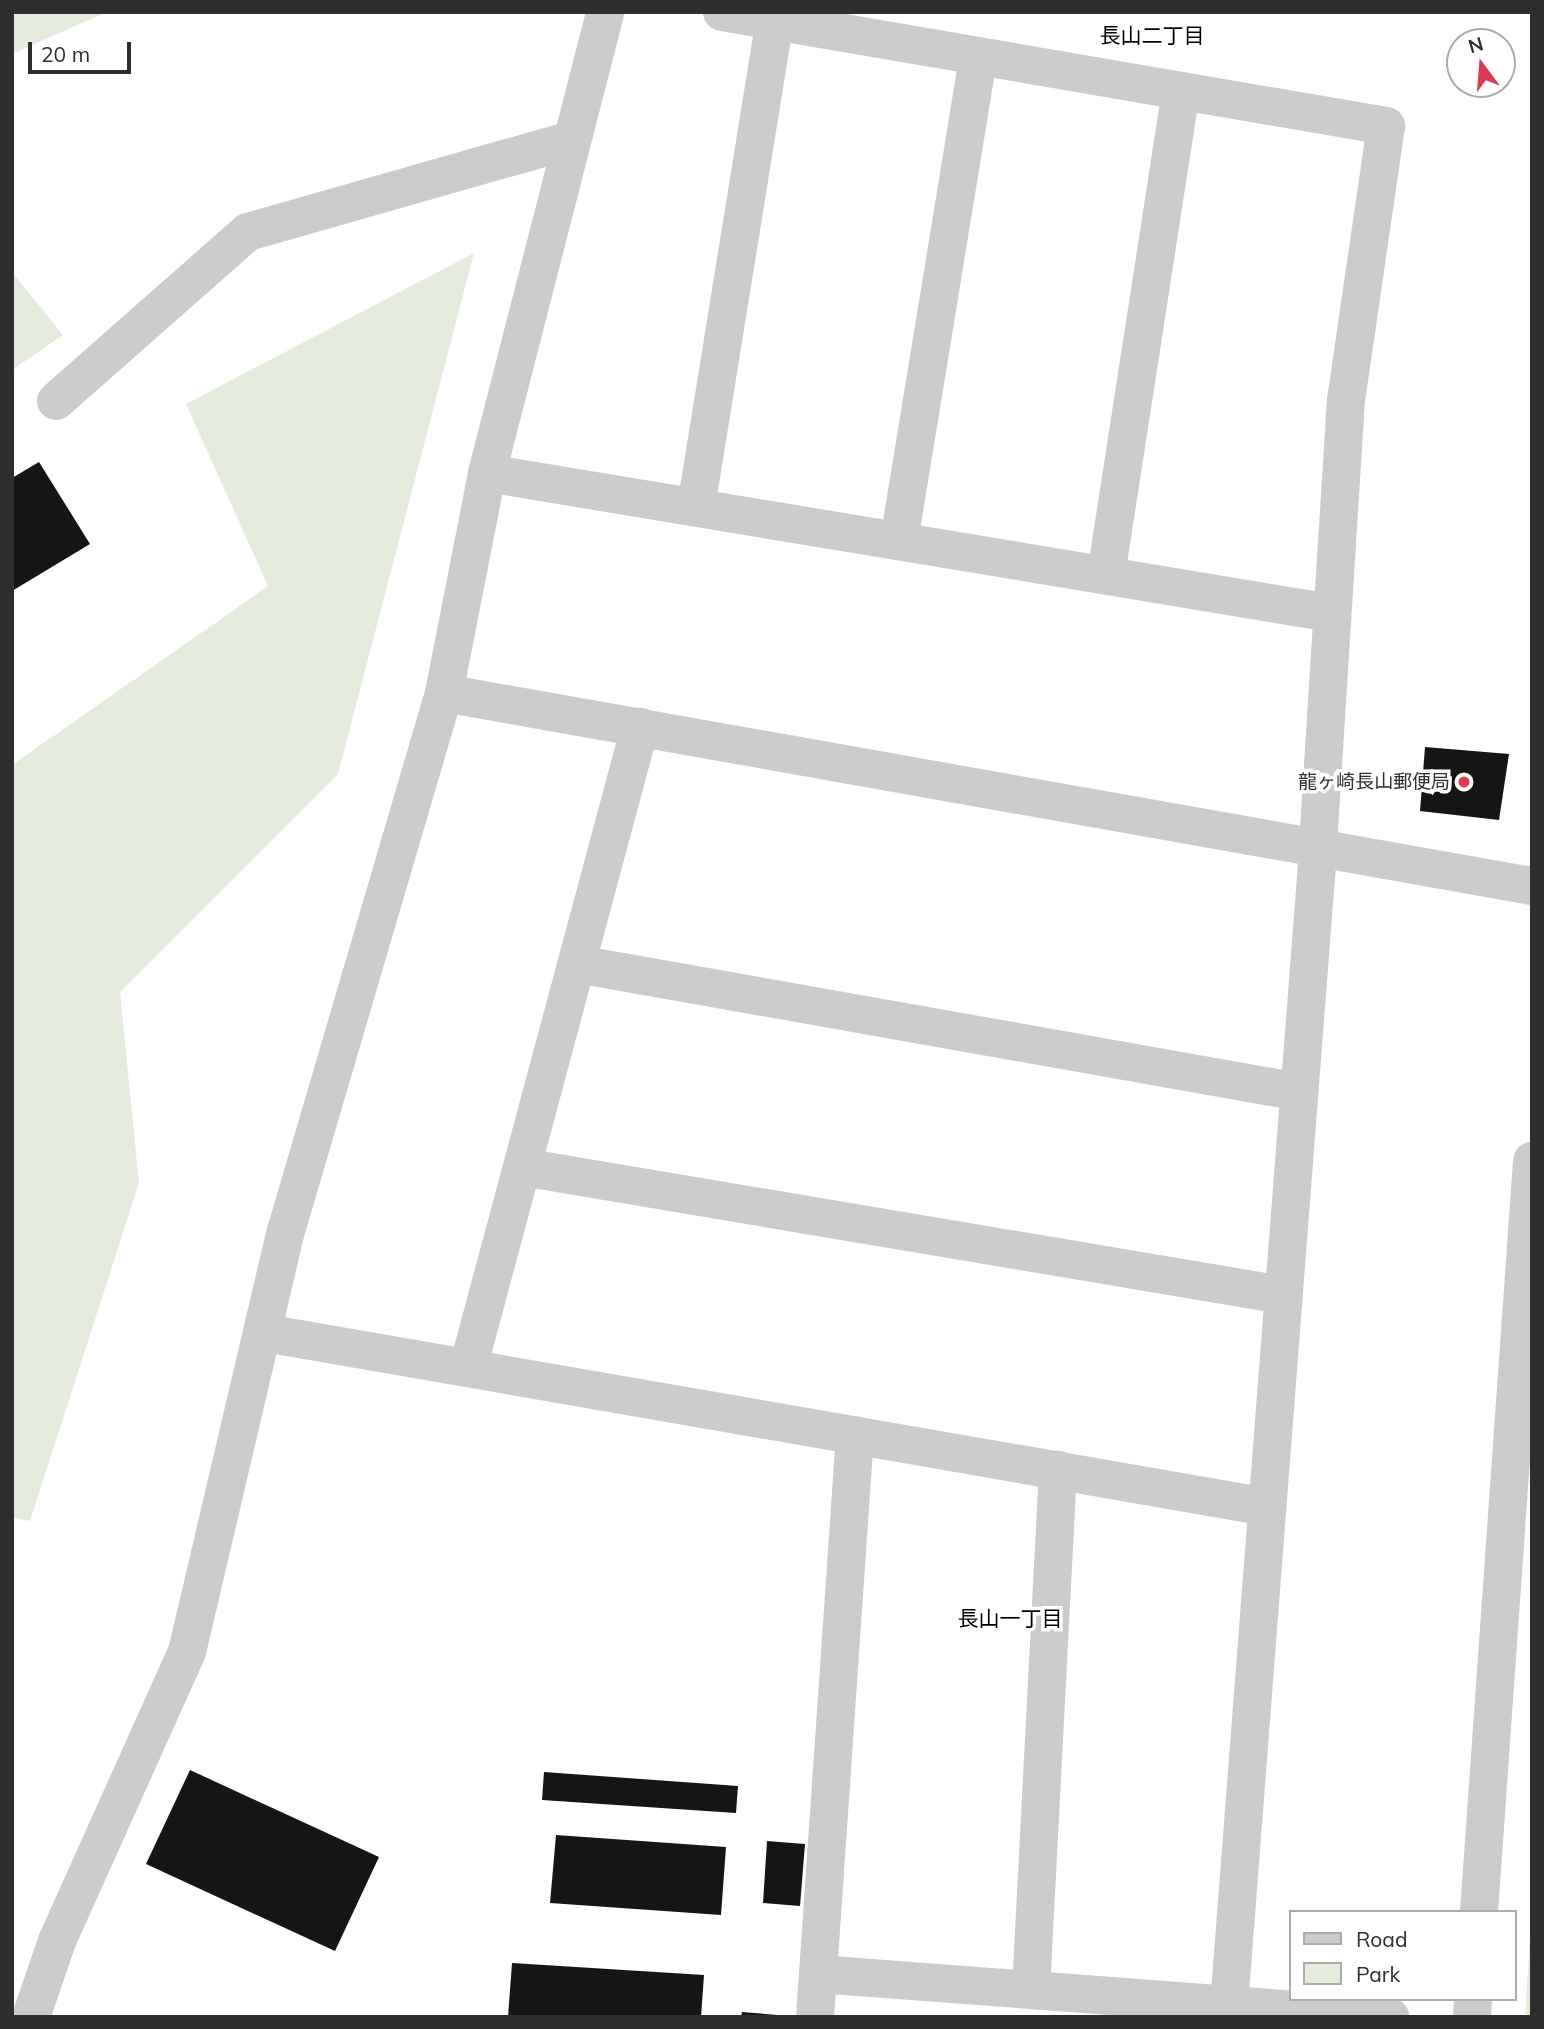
<!DOCTYPE html>
<html>
<head>
<meta charset="utf-8">
<style>
	body { margin:0 }
	#map { position:relative; width:1544px; height:2029px; overflow:hidden; background:#fff; font-family:Mulish,"Noto Sans JP",sans-serif }
	div>[style] { position:absolute }
	.green>* { inset:0; background:#e5ebdd }
	.building>* { inset:0; background:#151515 }
	.minor>* { height:38px; margin:-19px; padding:0 19px; transform-origin:19px; border-radius:19px; background:#cbcbcb }
	.dots>* { width:19px; height:19px; translate:-50% -50%; box-sizing:border-box; border:4px solid #fff; border-radius:50% }
	span { translate:-50% -50%; white-space:nowrap; text-align:center; line-height:1.15; -webkit-text-stroke:7px #fff; paint-order:stroke }
	.poi-label { font-size:19px; color:#2e2e2e }
	.right { translate:-100% -50%; text-align:right }
	.neighbourhood-label { font-size:21px; color:#000 }
	.frame { position:absolute; inset:0; border:14px solid #2e2e2e; pointer-events:none }
	.legend { position:absolute; left:1289px; top:1910px; width:228px; height:91px; box-sizing:border-box; background:#fff; border:2px solid #ababab; margin:0; padding:9px 12px; list-style:none; font-size:21px; color:#2e2e2e }
	.legend li { display:flex; align-items:center; gap:14px; height:35px }
	.legend b { width:35px; border:2px solid #ababab }
	.north { position:absolute; left:1446px; top:28px; width:70px; height:70px; box-sizing:border-box; background:#fff; border:2px solid #ababab; border-radius:50%; rotate:344deg; font-size:19px; font-weight:700; line-height:28px; text-align:center; color:#2e2e2e }
	.north::after { content:''; display:block; margin:auto; width:24px; height:32px; background:#dc3a52; clip-path:polygon(50% 0,100% 100%,50% 72%,0 100%) }
	.scale { position:absolute; left:28px; top:42px; width:103px; height:32px; box-sizing:border-box; border:4px solid #2e2e2e; border-top:0; padding-left:9px; font-size:21px; line-height:24px; white-space:nowrap; color:#2e2e2e; -webkit-text-stroke:5px #fff; paint-order:stroke }
</style>
</head>
<body>
<div id="map">
	<div class="green">
		<i style="clip-path:polygon(12px 12px,107px 12px,12px 54px)"></i>
		<i style="clip-path:polygon(474px 253px,338px 774px,120px 992px,139px 1183px,30px 1521px,12px 1517px,12px 765px,268px 586px,186px 404px)"></i>
		<i style="clip-path:polygon(12px 272px,63px 335px,12px 370px)"></i>
		<i style="clip-path:polygon(1532px 1904px,1532px 2017px,1525px 2017px)"></i>
	</div>
	<div class="building">
		<i style="clip-path:polygon(39px 462px,90px 544px,12px 591px,12px 478px)"></i>
		<i style="clip-path:polygon(1425px 747px,1509px 754px,1499px 820px,1420px 811px)"></i>
		<i style="clip-path:polygon(190px 1770px,379px 1857px,335px 1951px,146px 1864px)"></i>
		<i style="clip-path:polygon(544px 1772px,738px 1786px,736px 1813px,542px 1800px)"></i>
		<i style="clip-path:polygon(556px 1835px,726px 1847px,721px 1915px,550px 1903px)"></i>
		<i style="clip-path:polygon(767px 1841px,805px 1844px,800px 1906px,763px 1903px)"></i>
		<i style="clip-path:polygon(512px 1963px,704px 1975px,701px 2017px,508px 2017px)"></i>
		<i style="clip-path:polygon(742px 2012px,778px 2015px,778px 2017px,741px 2017px)"></i>
	</div>
	<div class="minor">
		<i style="left:722px;top:12px;width:674px;rotate:9.74deg"></i>
		<i style="left:1386px;top:126px;width:277px;rotate:98.3deg"></i>
		<i style="left:1346px;top:400px;width:452px;rotate:93.6deg"></i>
		<i style="left:1318px;top:851px;width:1157px;rotate:94.41deg"></i>
		<i style="left:56px;top:401px;width:256px;rotate:-41.4deg"></i>
		<i style="left:248px;top:232px;width:336px;rotate:-15.9deg"></i>
		<i style="left:487px;top:473px;width:856px;rotate:9.42deg"></i>
		<i style="left:696px;top:507px;width:492px;rotate:-80.8deg"></i>
		<i style="left:899px;top:541px;width:491px;rotate:-80.7deg"></i>
		<i style="left:1106px;top:575px;width:490px;rotate:-81.2deg"></i>
		<i style="left:444px;top:693px;width:1105px;rotate:10.06deg"></i>
		<i style="left:577px;top:964px;width:733px;rotate:10.05deg"></i>
		<i style="left:522px;top:1167px;width:772px;rotate:9.55deg"></i>
		<i style="left:265px;top:1333px;width:1017px;rotate:9.85deg"></i>
		<i style="left:468px;top:1368px;width:664px;rotate:-74.98deg"></i>
		<i style="left:1479px;top:1912px;width:753px;rotate:-85.96deg"></i>
		<i style="left:818px;top:1974px;width:574px;rotate:4.3deg"></i>
		<i style="left:1031px;top:1990px;width:521px;rotate:-87.03deg"></i>
		<i style="left:31px;top:2017px;width:80px;rotate:-71.1deg"></i>
		<i style="left:57px;top:1941px;width:317px;rotate:-65.8deg"></i>
		<i style="left:187px;top:1652px;width:432px;rotate:-76.8deg"></i>
		<i style="left:286px;top:1231px;width:561px;rotate:-73.63deg"></i>
		<i style="left:444px;top:693px;width:224px;rotate:-78.9deg"></i>
		<i style="left:487px;top:473px;width:476px;rotate:-75.6deg"></i>
		<i style="left:815px;top:2017px;width:583px;rotate:-86.07deg"></i>
		<i style="left:1472px;top:2017px;width:18px;rotate:-87deg"></i>
	</div>
	<div class="dots">
		<i style="left:1464px;top:782px;background:#dc3a52"></i>
	</div>
	<div class="poi-label">
		<span class="right" style="left:1450px;top:782px">龍ヶ崎長山郵便局</span>
	</div>
	<div class="neighbourhood-label">
		<span style="left:1152px;top:35px">長山二丁目</span>
		<span style="left:1010px;top:1618px">長山一丁目</span>
	</div>
	<div class="frame"></div>
	<ul class="legend">
	<li><b style="height:9px;background:#cbcbcb"></b>Road</li>
	<li><b style="height:19px;background:#e5ebdd"></b>Park</li>
	</ul>
	<div class="north">N</div>
	<div class="scale">20 m</div>
</div>
</body>
</html>
